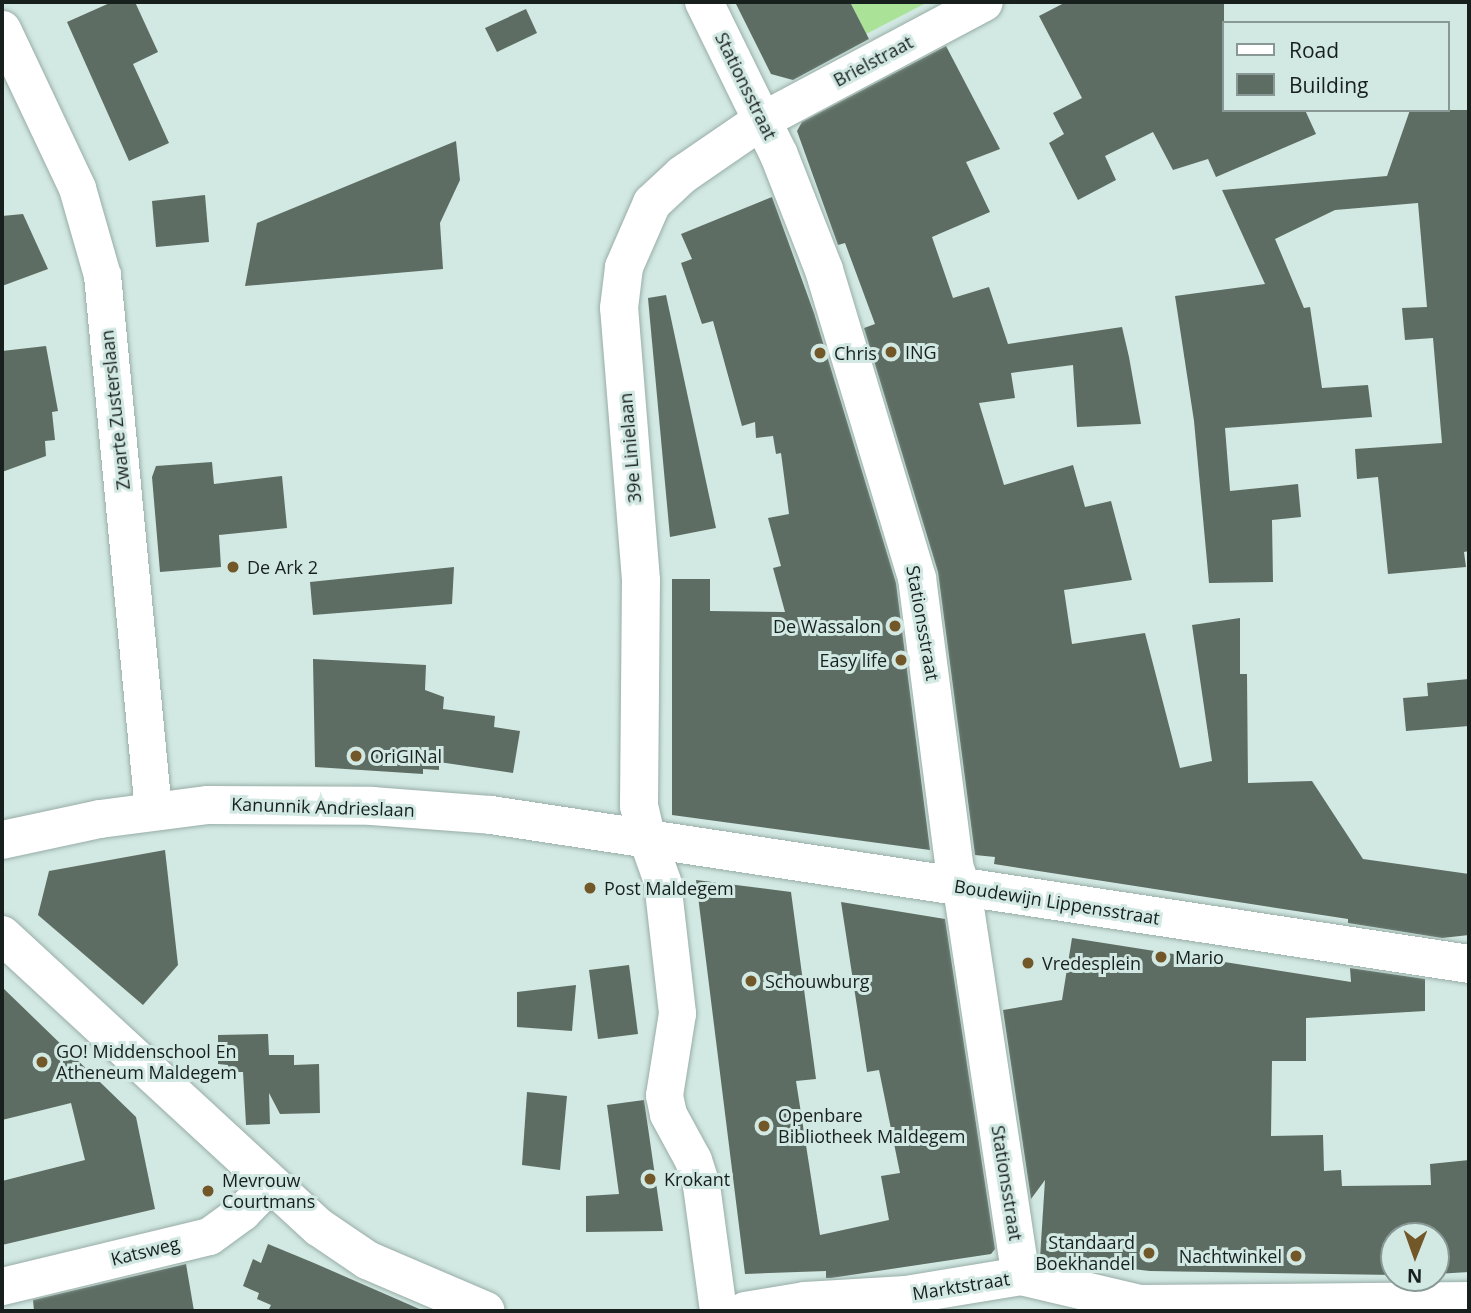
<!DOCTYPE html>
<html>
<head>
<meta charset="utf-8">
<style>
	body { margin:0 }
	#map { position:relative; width:1471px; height:1313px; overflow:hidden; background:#d2e8e2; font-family:"Open Sans",sans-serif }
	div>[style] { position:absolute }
	.green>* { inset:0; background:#aae298 }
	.building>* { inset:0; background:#5d6d63 }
	.roads { filter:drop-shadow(0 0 2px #98ada7) drop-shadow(0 0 2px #98ada7) }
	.street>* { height:37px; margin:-18.5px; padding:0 18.5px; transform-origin:18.5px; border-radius:18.5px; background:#fff }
	.secondary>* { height:38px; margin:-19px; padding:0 19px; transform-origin:19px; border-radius:19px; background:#fff }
	.dots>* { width:19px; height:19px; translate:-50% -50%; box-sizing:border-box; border:4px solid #d2e8e2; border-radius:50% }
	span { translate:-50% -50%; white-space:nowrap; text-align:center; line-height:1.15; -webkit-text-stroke:6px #d2e8e2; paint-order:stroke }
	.street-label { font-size:18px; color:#18201e }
	.poi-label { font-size:18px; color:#18201e }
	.left { translate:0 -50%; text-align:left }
	.right { translate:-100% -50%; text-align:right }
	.frame { position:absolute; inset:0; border:4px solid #18201e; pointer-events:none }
	.legend { position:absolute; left:1222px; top:21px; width:228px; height:91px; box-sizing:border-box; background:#d2e8e2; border:2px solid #889894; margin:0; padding:9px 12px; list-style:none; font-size:21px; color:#18201e }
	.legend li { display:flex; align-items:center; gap:14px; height:35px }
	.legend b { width:35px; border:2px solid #889894 }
	.north { position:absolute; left:1380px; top:1222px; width:70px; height:70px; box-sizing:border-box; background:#d2e8e2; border:2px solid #889894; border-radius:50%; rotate:181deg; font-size:19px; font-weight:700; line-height:28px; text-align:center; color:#18201e }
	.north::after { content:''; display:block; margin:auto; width:24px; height:32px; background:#725729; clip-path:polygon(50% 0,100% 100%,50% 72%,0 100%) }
</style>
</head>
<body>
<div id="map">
	<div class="green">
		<i style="clip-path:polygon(850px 2px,928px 2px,866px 34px)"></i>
	</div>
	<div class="building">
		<i style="clip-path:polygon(112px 2px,135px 2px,158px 52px,133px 64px,169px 143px,129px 161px,67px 22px)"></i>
		<i style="clip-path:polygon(735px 2px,850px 2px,869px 39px,793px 80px,771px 74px)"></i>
		<i style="clip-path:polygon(1066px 2px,1224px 2px,1224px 110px,1305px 110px,1316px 134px,1216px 177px,1208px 159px,1173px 170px,1153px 132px,1105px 156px,1116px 180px,1078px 200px,1049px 143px,1064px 134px,1053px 113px,1082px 98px,1039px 16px)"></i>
		<i style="clip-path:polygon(526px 9px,537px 33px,497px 52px,485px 28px)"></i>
		<i style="clip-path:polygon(946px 46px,1000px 149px,966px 162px,990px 212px,932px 237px,953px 298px,989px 287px,1008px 344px,1122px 327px,1129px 357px,1141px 424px,1077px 427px,1073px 365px,1011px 373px,1015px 398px,979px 403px,1004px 485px,1073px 465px,1085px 507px,1111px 501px,1132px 580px,1064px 590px,1072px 644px,1145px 633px,1180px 768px,1212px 761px,1192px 625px,1240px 618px,1240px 674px,1247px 674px,1248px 783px,1312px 781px,1363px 859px,1469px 874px,1469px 935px,1442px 938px,1348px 923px,1348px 919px,994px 864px,995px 857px,975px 855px,938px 572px,864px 328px,875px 324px,845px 243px,838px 245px,797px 131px,802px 122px)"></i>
		<i style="clip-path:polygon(1410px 110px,1469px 110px,1469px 551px,1464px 552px,1466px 567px,1388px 574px,1378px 477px,1357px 479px,1355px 449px,1442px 443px,1433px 338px,1405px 340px,1402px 308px,1427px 307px,1418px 203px,1335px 210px,1275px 239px,1304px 308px,1310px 307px,1322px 388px,1368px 385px,1372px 417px,1225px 428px,1230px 491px,1298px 484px,1301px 517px,1272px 520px,1273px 582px,1209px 583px,1194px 421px,1175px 296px,1265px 284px,1222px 190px,1387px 176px)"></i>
		<i style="clip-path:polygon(456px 141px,460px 180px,440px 223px,443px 269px,245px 286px,257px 223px)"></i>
		<i style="clip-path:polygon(205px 195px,209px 242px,156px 247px,152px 201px)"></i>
		<i style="clip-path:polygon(772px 197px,814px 313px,896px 583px,930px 850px,672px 815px,672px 579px,710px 579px,710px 611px,785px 612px,773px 568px,781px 566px,768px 518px,789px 514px,781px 453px,776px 454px,773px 436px,756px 438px,755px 422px,742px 426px,713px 321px,702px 324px,681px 263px,692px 259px,681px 234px)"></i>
		<i style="clip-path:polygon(23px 214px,48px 269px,2px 286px,2px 216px)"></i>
		<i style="clip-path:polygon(666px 295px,716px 528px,670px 537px,648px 298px)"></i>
		<i style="clip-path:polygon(46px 346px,58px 411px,52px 412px,55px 440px,45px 441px,46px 456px,2px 472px,2px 351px)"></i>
		<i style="clip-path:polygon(212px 462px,214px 484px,282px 476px,287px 528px,219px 535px,221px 567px,160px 572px,152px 477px,156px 466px)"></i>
		<i style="clip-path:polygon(454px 567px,452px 604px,313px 615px,310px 582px)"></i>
		<i style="clip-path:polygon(313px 659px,426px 665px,425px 690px,444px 697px,443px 709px,495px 716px,494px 727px,520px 731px,513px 773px,439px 762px,439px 770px,423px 769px,423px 774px,315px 767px)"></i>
		<i style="clip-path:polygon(1469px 679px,1469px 726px,1406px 731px,1403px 698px,1428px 696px,1427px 683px)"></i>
		<i style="clip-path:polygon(165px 850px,178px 965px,143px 1005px,38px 915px,49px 871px)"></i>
		<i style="clip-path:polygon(696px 880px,791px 892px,816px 1079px,796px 1081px,820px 1235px,889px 1220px,881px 1176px,900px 1173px,879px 1070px,867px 1072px,841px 902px,945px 919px,995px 1249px,991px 1254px,831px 1278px,826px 1278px,826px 1271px,745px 1274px)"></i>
		<i style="clip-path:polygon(1072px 938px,1351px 982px,1350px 968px,1425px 979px,1425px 1011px,1306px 1018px,1306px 1061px,1272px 1061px,1271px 1136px,1323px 1135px,1324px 1171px,1341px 1170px,1342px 1186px,1431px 1185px,1430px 1164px,1469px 1160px,1469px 1272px,1436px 1274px,1436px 1236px,1394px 1236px,1394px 1275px,1150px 1271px,1070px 1262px,1070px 1265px,1040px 1258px,1045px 1180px,1031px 1199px,1003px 1010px,1062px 1000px)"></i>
		<i style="clip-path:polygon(629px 965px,638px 1034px,598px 1039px,589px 970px)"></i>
		<i style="clip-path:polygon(576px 985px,572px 1031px,517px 1027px,517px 992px)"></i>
		<i style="clip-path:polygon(2px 987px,136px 1117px,155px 1209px,2px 1245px,2px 1181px,85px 1160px,71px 1103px,2px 1120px)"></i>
		<i style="clip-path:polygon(268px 1034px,269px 1055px,294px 1055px,294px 1065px,319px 1064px,320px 1113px,280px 1114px,269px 1093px,270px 1124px,246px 1125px,243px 1072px,228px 1072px,228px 1065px,218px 1064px,218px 1035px)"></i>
		<i style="clip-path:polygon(527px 1092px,567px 1096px,560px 1170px,522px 1165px)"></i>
		<i style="clip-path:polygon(644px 1100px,663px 1231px,586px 1232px,586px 1196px,619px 1194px,607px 1105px)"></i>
		<i style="clip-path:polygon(268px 1244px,314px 1263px,424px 1311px,268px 1311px,271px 1305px,257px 1299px,259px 1293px,243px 1286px,253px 1259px,261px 1263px)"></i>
		<i style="clip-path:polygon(186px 1264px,194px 1311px,34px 1311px,33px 1300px)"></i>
	</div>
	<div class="roads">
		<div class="street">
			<i style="left:2px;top:29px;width:176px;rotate:64.7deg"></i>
			<i style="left:77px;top:188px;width:91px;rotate:74deg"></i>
			<i style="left:102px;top:275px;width:538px;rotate:84.56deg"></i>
			<i style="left:762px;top:120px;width:251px;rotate:-28deg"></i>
			<i style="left:646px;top:836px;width:48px;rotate:70.4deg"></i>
			<i style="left:662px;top:881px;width:133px;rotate:83.5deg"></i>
			<i style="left:677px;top:1013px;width:83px;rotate:99deg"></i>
			<i style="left:664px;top:1095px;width:19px;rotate:78deg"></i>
			<i style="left:668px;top:1114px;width:52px;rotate:61.5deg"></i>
			<i style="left:693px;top:1160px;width:26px;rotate:72deg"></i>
			<i style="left:701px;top:1185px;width:127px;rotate:82.3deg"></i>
			<i style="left:2px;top:1286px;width:213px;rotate:-13.6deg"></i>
			<i style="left:209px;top:1236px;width:41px;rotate:-36deg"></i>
			<i style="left:242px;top:1212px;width:40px;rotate:-46deg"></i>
		</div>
		<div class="secondary">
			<i style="left:704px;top:2px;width:170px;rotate:63.9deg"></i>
			<i style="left:779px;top:155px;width:123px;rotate:68.6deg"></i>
			<i style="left:824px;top:270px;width:322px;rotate:73.2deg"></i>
			<i style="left:917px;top:578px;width:293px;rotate:82.6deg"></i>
			<i style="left:955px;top:869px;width:20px;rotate:70deg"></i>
			<i style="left:962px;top:888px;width:392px;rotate:81.4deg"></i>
			<i style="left:646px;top:836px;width:31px;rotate:-103deg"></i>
			<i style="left:639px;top:806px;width:226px;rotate:-89.5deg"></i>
			<i style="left:641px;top:580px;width:273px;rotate:-94.6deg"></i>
			<i style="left:619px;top:308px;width:41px;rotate:-83deg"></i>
			<i style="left:624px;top:267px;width:70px;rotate:-66.4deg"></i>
			<i style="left:652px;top:203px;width:41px;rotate:-43deg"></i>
			<i style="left:682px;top:175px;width:97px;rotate:-34.5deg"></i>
			<i style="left:2px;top:840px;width:100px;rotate:-12.1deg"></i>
			<i style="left:100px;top:819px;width:109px;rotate:-7.4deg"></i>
			<i style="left:208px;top:805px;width:164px;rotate:0.3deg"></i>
			<i style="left:372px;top:806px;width:119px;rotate:4.3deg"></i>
			<i style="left:491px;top:815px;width:989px;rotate:8.66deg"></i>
			<i style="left:2px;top:935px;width:432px;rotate:42.7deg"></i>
			<i style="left:320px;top:1228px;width:57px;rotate:34.2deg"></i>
			<i style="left:367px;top:1260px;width:129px;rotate:23.2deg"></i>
			<i style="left:745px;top:1311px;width:61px;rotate:-9.5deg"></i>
			<i style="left:805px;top:1301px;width:101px;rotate:-3.4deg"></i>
			<i style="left:906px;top:1295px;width:117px;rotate:-9.4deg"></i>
			<i style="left:1021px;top:1276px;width:121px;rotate:13.3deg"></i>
			<i style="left:1139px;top:1304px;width:330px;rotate:-0.5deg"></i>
		</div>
	</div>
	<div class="dots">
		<i style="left:891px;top:352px;background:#725729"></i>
		<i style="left:820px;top:353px;background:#725729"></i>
		<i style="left:233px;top:567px;background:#725729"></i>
		<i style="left:895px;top:626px;background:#725729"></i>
		<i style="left:901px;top:660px;background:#725729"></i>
		<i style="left:356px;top:756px;background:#725729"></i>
		<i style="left:590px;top:888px;background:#725729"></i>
		<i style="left:1161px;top:957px;background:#725729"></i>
		<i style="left:1028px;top:963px;background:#725729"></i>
		<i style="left:751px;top:981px;background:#725729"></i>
		<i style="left:42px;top:1062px;background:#725729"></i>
		<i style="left:764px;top:1126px;background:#725729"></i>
		<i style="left:650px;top:1179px;background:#725729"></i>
		<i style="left:208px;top:1191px;background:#725729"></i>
		<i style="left:1149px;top:1253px;background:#725729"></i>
		<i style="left:1296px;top:1256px;background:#725729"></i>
	</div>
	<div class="street-label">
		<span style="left:873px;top:61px;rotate:-28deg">Brielstraat</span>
		<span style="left:746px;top:86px;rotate:64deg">Stationsstraat</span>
		<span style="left:115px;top:410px;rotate:-96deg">Zwarte Zusterslaan</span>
		<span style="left:630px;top:448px;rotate:-95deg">39e Linielaan</span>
		<span style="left:923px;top:623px;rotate:80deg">Stationsstraat</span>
		<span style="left:323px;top:807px;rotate:2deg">Kanunnik Andrieslaan</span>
		<span style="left:1057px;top:902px;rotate:9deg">Boudewijn Lippensstraat</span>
		<span style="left:1007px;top:1183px;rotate:81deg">Stationsstraat</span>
		<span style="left:145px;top:1251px;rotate:-14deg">Katsweg</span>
		<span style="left:961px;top:1286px;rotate:-9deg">Marktstraat</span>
	</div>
	<div class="poi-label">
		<span class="left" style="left:905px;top:352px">ING</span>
		<span class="left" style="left:834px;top:353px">Chris</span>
		<span class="left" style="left:247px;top:567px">De Ark 2</span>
		<span class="right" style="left:881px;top:626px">De Wassalon</span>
		<span class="right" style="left:887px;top:660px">Easy life</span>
		<span class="left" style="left:370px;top:756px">OriGINal</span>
		<span class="left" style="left:604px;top:888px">Post Maldegem</span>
		<span class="left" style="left:1175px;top:957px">Mario</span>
		<span class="left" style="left:1042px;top:963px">Vredesplein</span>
		<span class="left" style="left:765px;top:981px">Schouwburg</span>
		<span class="left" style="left:56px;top:1062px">GO! Middenschool En<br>Atheneum Maldegem</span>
		<span class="left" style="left:778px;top:1126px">Openbare<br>Bibliotheek Maldegem</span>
		<span class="left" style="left:664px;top:1179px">Krokant</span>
		<span class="left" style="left:222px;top:1191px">Mevrouw<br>Courtmans</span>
		<span class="right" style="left:1135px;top:1253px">Standaard<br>Boekhandel</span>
		<span class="right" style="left:1282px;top:1256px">Nachtwinkel</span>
	</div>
	<div class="frame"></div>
	<ul class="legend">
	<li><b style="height:9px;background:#fff"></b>Road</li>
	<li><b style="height:19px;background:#5d6d63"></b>Building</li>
	</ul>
	<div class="north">N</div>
</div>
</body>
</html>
